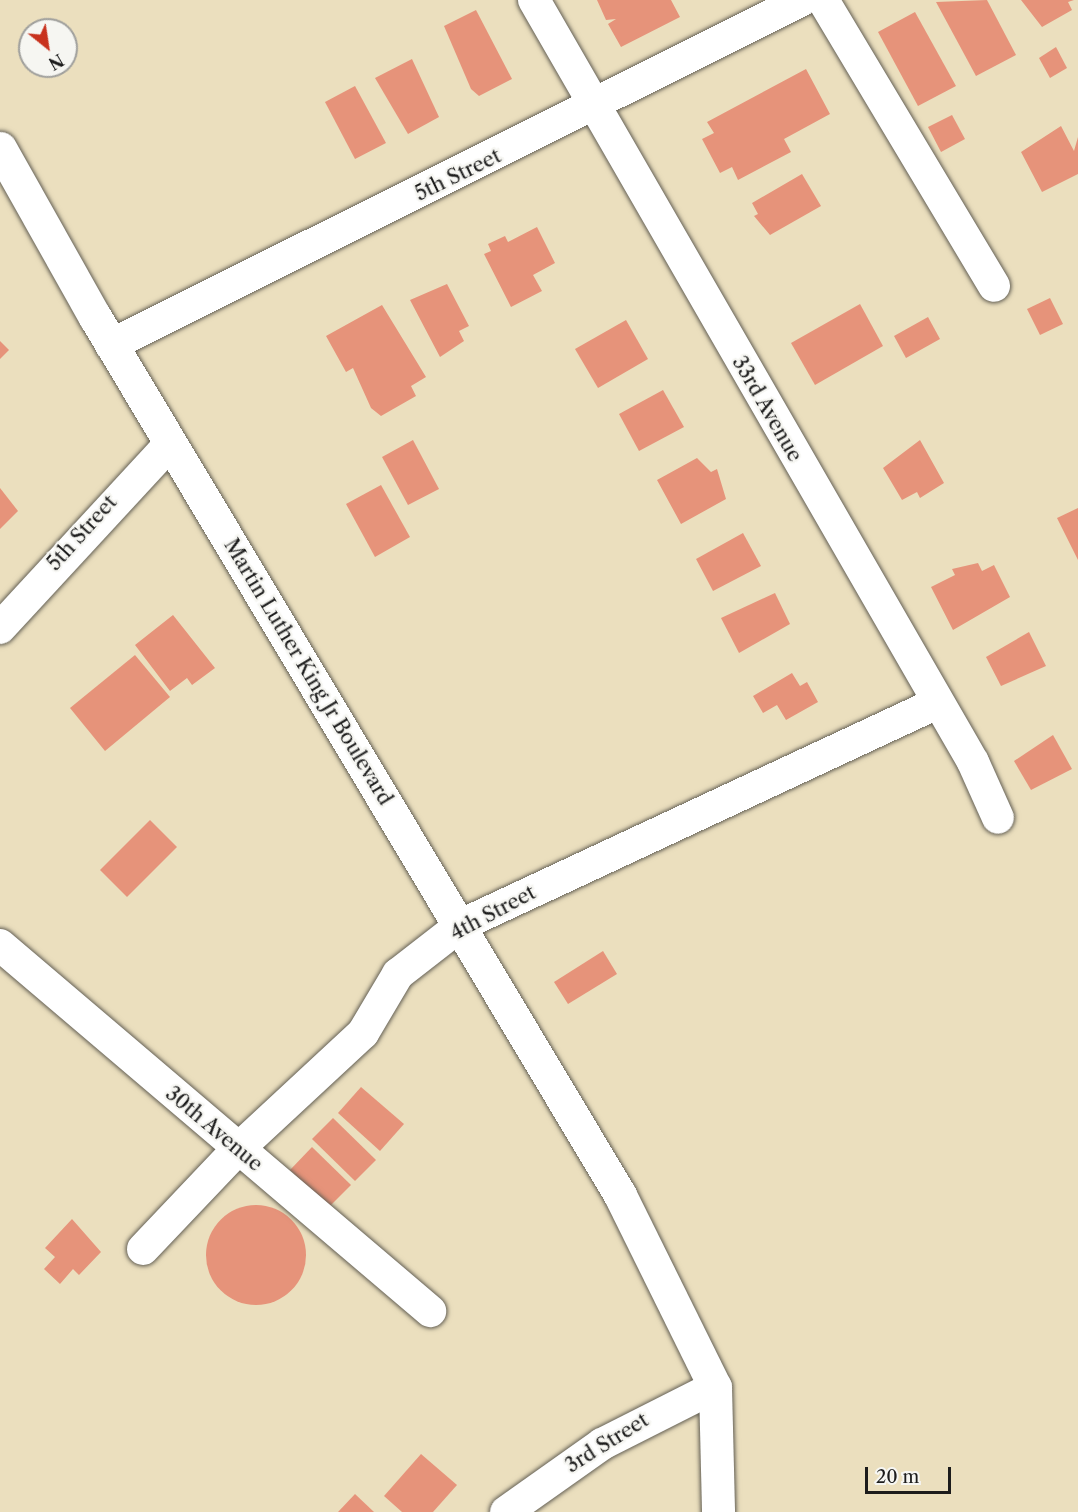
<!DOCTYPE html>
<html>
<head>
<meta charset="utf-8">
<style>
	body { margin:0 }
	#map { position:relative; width:1078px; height:1512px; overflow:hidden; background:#ebdfbe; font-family:"Libre Caslon Text",serif }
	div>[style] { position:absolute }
	.building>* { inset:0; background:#e6937a }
	.round { border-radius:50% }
	.roads { filter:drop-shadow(0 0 2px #646055) drop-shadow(0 0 2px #646055) }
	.minor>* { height:32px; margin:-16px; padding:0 16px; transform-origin:16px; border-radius:16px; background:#fff }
	.major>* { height:33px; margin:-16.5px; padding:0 16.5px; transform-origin:16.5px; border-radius:16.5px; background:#fff }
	span { translate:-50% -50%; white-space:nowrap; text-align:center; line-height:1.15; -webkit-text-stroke:4.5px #f6f6f2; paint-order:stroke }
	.street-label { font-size:20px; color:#1c1c1c }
	.north { position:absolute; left:18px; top:18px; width:60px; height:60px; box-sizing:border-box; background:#f6f6f2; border:2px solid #9f9f9c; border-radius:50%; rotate:150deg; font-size:16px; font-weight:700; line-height:24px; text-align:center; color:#1c1c1c }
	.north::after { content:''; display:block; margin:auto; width:21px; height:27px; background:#c8321e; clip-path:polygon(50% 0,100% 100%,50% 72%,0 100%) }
	.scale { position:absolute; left:865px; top:1467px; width:86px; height:27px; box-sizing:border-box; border:3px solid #1c1c1c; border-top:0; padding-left:8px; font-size:18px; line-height:21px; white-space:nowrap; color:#1c1c1c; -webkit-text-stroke:4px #f6f6f2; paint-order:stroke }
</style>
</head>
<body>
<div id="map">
	<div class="building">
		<i style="clip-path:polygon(597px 0,671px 0,680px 17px,621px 47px,608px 24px,616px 19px,606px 20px)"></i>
		<i style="clip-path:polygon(987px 0,1016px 55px,976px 76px,936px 2px)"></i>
		<i style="clip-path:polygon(1021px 0,1074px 0,1068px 2px,1072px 10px,1042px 27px)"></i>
		<i style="clip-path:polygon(476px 10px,512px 79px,479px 96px,471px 89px,444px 26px)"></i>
		<i style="clip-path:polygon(915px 12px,956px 86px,918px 106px,878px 32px)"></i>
		<i style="clip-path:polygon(1056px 47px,1067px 68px,1050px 78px,1039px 58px)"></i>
		<i style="clip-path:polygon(412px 59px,439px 117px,408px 134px,375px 78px)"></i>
		<i style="clip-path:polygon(806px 69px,830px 114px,784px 139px,791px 152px,738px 180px,732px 167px,720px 173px,702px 139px,714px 133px,707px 122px)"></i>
		<i style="clip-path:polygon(355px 86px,386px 143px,355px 159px,325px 102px)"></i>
		<i style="clip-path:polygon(952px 115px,965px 139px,941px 152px,928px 127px)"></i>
		<i style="clip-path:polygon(1061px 126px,1074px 151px,1078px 137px,1078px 174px,1042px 192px,1021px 152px)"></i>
		<i style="clip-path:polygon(802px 174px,821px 206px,770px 235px,754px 216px,758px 214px,752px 203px)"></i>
		<i style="clip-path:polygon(537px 227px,555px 263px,533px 275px,542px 291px,511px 307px,484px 254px,491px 251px,488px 244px,505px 236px,508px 242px)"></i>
		<i style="clip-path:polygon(447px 284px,469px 326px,459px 331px,464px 341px,440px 357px,410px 300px)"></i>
		<i style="clip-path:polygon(1050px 298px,1063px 324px,1040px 335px,1027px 309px)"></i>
		<i style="clip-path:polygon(860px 304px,883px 346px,815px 385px,791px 343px)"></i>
		<i style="clip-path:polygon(382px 305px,426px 377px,411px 386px,416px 396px,381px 416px,371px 408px,353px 368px,346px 372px,326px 336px)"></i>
		<i style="clip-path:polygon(928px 317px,940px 339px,906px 358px,894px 336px)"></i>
		<i style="clip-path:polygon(626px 320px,648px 359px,598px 388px,575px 349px)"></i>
		<i style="clip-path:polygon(0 341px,9px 350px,0 359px)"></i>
		<i style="clip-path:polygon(663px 390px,684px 427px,639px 451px,619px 414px)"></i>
		<i style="clip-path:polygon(413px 440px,439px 489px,408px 505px,382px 457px)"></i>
		<i style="clip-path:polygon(920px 440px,944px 483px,920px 498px,917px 492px,902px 500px,883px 468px)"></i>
		<i style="clip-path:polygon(697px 458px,711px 472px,717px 469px,726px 499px,681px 524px,657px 480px)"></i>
		<i style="clip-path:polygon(381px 485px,410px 537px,375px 557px,346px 504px)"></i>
		<i style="clip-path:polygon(0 488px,18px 511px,0 529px)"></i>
		<i style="clip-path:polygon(1078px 508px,1078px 560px,1057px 518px)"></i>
		<i style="clip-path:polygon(743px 533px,761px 566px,713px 591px,696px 559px)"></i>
		<i style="clip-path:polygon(978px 563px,982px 571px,994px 565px,1010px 597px,953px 630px,931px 587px,955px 575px,952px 569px)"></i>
		<i style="clip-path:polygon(775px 593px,790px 624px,739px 653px,721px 618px)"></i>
		<i style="clip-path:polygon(173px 615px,215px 668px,192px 685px,187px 678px,170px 691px,135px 645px)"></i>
		<i style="clip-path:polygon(1029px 632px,1046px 666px,1001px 686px,986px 657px)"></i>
		<i style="clip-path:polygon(135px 655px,170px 697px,105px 751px,70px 708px)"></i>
		<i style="clip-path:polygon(792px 673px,800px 686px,807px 682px,818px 702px,786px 720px,777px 705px,763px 713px,753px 696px)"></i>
		<i style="clip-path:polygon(1053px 735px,1072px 769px,1031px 790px,1014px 761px)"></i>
		<i style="clip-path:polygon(150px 820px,177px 847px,127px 897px,100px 870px)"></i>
		<i style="clip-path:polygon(603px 951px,617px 974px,568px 1004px,554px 982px)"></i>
		<i style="clip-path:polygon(361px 1087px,404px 1124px,380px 1151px,338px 1113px)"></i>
		<i style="clip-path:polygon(333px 1118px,376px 1160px,355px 1181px,312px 1139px)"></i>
		<i style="clip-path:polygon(312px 1147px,351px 1185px,329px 1207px,290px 1170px)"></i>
		<i class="round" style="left:206px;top:1205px;width:100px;height:100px"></i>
		<i style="clip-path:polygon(72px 1219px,101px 1252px,79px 1275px,73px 1269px,60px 1284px,44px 1269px,55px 1257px,45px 1248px)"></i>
		<i style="clip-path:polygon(421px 1454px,457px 1485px,433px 1512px,402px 1512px,384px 1496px)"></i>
		<i style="clip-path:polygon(355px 1494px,374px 1512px,338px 1512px)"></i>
	</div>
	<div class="roads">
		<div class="minor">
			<i style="left:534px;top:0;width:879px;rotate:60.05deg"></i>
			<i style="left:973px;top:762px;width:61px;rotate:65.9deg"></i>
			<i style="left:823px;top:0;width:333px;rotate:59.1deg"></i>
			<i style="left:111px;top:345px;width:772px;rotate:-26.53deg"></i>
			<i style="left:0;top:628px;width:251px;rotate:-47.3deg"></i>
			<i style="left:0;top:945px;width:565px;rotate:40.4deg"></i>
			<i style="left:143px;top:1249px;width:137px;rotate:-46.5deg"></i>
			<i style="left:237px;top:1150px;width:172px;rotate:-42.9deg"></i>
			<i style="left:363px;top:1033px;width:69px;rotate:-59.3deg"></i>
			<i style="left:398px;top:974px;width:80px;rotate:-37.9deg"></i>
			<i style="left:461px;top:925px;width:525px;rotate:-25deg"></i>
			<i style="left:506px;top:1512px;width:118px;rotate:-35.3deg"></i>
			<i style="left:602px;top:1444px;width:127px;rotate:-26.8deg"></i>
		</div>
		<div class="major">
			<i style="left:0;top:148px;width:194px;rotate:60.7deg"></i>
			<i style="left:95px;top:317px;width:1023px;rotate:59.12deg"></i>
			<i style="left:620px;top:1195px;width:214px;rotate:63.7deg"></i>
			<i style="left:715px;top:1387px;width:125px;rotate:88.6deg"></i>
		</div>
	</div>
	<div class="street-label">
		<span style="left:458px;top:175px;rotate:-26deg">5th Street</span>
		<span style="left:767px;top:409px;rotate:60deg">33rd Avenue</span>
		<span style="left:82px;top:533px;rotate:-48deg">5th Street</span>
		<span style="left:308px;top:672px;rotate:59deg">Martin Luther King Jr Boulevard</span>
		<span style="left:493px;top:913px;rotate:-28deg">4th Street</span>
		<span style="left:214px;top:1129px;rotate:40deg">30th Avenue</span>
		<span style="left:607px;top:1443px;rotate:-32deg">3rd Street</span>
	</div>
	<div class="north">N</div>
	<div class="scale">20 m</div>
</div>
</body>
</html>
